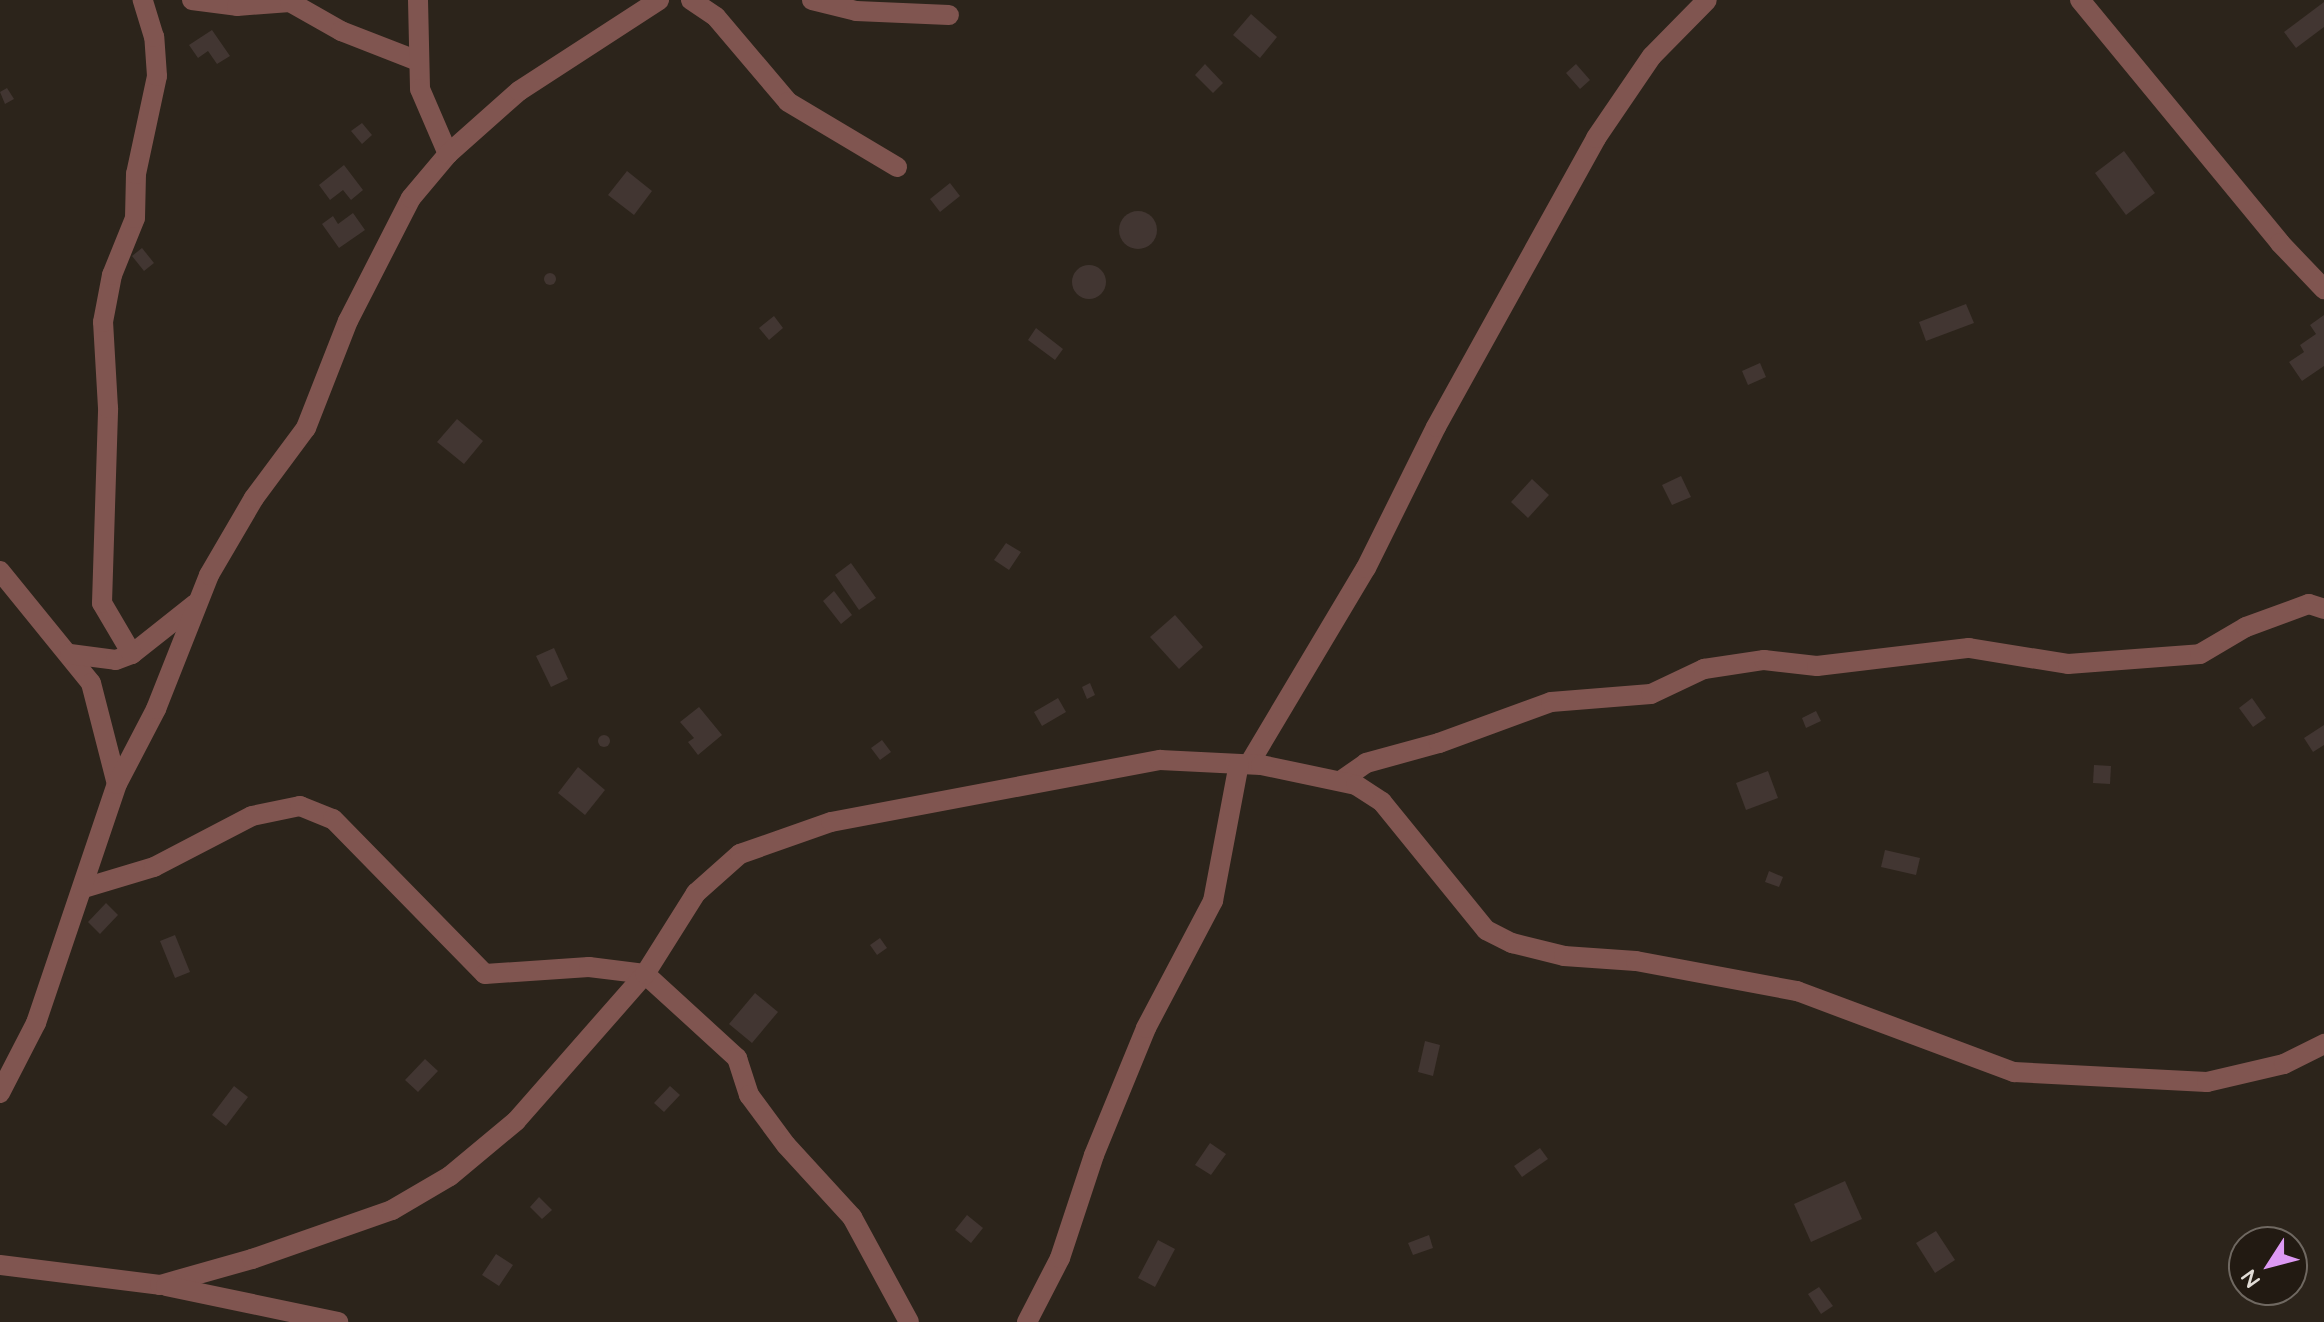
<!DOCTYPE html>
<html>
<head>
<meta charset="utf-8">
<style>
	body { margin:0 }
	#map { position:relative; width:2324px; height:1322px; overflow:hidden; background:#2c241b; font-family:Quicksand,sans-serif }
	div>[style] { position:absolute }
	.building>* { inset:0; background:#423632 }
	.round { border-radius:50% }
	.minor>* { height:20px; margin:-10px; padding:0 10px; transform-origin:10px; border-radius:10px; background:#805550 }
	span { translate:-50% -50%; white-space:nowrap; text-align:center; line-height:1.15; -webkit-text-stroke:6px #221a12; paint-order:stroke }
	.north { position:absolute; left:2228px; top:1226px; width:80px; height:80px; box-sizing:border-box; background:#221a12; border:2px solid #6f6861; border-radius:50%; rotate:234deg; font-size:22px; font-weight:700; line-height:32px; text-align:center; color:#e2ddd7 }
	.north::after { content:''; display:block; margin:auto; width:28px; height:36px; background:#dd99f4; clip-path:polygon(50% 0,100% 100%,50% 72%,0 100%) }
</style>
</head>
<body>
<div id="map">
	<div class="building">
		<i style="clip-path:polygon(2324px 2px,2324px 27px,2296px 48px,2284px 32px)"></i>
		<i style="clip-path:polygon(1251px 14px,1277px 37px,1260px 58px,1233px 35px)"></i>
		<i style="clip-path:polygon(212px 30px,230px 56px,217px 64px,208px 51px,198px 58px,189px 45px)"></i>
		<i style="clip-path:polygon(1205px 64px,1223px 83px,1213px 93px,1195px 75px)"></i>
		<i style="clip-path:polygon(1576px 64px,1590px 80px,1580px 89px,1566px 73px)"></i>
		<i style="clip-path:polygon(7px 88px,14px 99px,5px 104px,0 92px)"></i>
		<i style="clip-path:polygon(362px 123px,372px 135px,362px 144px,351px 131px)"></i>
		<i style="clip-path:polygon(2124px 151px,2155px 193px,2126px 215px,2095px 173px)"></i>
		<i style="clip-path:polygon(344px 165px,363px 190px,351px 200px,343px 190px,330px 200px,319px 185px)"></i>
		<i style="clip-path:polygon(627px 171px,652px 191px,634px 215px,608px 195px)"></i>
		<i style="clip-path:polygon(950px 183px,960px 196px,940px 212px,930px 199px)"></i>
		<i class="round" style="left:1119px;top:211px;width:38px;height:38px"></i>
		<i style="clip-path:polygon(353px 213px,365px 230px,339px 248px,322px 224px,333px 216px,338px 224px)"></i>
		<i style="clip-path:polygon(142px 248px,154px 263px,144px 271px,132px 256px)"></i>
		<i class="round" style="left:1072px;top:265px;width:34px;height:34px"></i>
		<i class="round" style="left:544px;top:273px;width:12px;height:12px"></i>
		<i style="clip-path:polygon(1966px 304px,1974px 323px,1926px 341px,1919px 322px)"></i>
		<i style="clip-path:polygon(2324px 315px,2324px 366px,2302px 381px,2289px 362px,2304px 352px,2300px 345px,2316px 334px,2310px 325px)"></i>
		<i style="clip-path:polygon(774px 316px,783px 328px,769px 340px,759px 328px)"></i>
		<i style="clip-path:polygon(1036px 328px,1063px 349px,1055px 360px,1028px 340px)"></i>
		<i style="clip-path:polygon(1760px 363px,1766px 377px,1748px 385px,1742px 371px)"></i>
		<i style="clip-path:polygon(457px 419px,483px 441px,464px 464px,437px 442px)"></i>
		<i style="clip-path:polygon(1681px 476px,1691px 497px,1672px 505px,1662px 485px)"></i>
		<i style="clip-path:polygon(1532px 479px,1549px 495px,1528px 518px,1511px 502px)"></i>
		<i style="clip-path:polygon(1006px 543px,1021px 552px,1009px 570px,994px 560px)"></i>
		<i style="clip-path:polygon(851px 563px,876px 598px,859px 610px,835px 575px)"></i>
		<i style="clip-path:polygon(834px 591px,852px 615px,841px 624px,823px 601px)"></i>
		<i style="clip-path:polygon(1175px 615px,1203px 647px,1179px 669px,1150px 637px)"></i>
		<i style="clip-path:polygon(554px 648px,568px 679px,551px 687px,536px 656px)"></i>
		<i style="clip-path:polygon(1090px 683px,1095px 695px,1087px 699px,1082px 687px)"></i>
		<i style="clip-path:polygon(1058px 698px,1066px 712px,1042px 726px,1034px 712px)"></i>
		<i style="clip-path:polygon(2252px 698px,2266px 718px,2253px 727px,2239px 708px)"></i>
		<i style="clip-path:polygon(699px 707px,722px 735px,698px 755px,688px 742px,694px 738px,680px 722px)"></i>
		<i style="clip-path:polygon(1816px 711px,1821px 721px,1806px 728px,1802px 718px)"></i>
		<i style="clip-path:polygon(2324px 725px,2324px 745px,2313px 752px,2304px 738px)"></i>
		<i class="round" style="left:598px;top:735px;width:12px;height:12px"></i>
		<i style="clip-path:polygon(882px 740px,891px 752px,880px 760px,871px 748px)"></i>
		<i style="clip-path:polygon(2094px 765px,2111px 766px,2110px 784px,2093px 783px)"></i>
		<i style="clip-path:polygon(578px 767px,605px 790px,585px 815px,558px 793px)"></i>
		<i style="clip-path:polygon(1768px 771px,1778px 798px,1746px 810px,1736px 783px)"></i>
		<i style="clip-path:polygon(1885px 850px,1920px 858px,1916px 875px,1881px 867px)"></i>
		<i style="clip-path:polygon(1769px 871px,1783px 877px,1779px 887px,1765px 882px)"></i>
		<i style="clip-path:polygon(106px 903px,118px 915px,100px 934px,88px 922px)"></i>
		<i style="clip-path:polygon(175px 935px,190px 972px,175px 978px,160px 941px)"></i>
		<i style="clip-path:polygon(880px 938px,887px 948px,877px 955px,870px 945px)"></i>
		<i style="clip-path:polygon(755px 993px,778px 1012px,752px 1043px,729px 1024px)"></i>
		<i style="clip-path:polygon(1425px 1041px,1440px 1045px,1433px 1076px,1418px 1072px)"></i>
		<i style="clip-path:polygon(425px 1059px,438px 1071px,418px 1092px,405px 1080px)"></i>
		<i style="clip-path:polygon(234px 1086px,248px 1097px,226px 1126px,212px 1115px)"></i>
		<i style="clip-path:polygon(670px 1086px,680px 1095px,664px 1112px,654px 1103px)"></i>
		<i style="clip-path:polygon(1210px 1143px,1226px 1154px,1211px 1175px,1195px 1165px)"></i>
		<i style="clip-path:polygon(1540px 1148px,1548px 1159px,1522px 1177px,1514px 1166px)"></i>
		<i style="clip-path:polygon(1845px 1181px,1862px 1219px,1811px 1242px,1794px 1204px)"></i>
		<i style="clip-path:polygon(539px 1197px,552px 1210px,542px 1219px,530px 1207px)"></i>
		<i style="clip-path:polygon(967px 1215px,983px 1228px,971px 1243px,955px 1230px)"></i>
		<i style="clip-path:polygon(1936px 1231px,1955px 1260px,1935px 1273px,1916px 1243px)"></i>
		<i style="clip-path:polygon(1429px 1235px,1433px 1248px,1413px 1255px,1408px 1243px)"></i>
		<i style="clip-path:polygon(1158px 1240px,1175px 1249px,1155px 1287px,1138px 1278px)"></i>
		<i style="clip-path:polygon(496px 1254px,513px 1265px,499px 1286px,482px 1275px)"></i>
		<i style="clip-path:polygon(1819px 1287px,1833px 1306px,1821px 1314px,1808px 1294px)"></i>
	</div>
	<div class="minor">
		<i style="left:192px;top:0;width:45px;rotate:7.6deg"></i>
		<i style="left:237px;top:6px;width:53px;rotate:-4.3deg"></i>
		<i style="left:290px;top:2px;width:59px;rotate:29.6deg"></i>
		<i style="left:341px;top:31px;width:83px;rotate:21.3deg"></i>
		<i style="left:418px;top:0;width:89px;rotate:88.7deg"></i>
		<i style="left:420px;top:89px;width:71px;rotate:66.7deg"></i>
		<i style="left:691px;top:0;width:30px;rotate:34deg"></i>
		<i style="left:716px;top:17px;width:111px;rotate:49.7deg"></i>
		<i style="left:788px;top:102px;width:127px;rotate:30.8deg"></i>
		<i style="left:812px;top:0;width:45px;rotate:14deg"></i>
		<i style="left:856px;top:11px;width:93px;rotate:2.5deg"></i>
		<i style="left:2080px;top:0;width:315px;rotate:50.5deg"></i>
		<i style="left:2280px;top:243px;width:64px;rotate:46.3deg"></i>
		<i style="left:0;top:571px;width:144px;rotate:50.9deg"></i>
		<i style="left:91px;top:683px;width:104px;rotate:75.6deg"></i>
		<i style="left:70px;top:654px;width:46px;rotate:7.4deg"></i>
		<i style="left:116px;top:660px;width:17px;rotate:-21deg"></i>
		<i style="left:132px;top:654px;width:80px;rotate:-38.4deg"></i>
		<i style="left:132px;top:654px;width:59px;rotate:-120.5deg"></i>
		<i style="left:102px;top:603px;width:195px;rotate:-88.2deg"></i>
		<i style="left:108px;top:408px;width:86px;rotate:-93.3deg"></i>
		<i style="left:103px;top:322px;width:48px;rotate:-79.2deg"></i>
		<i style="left:112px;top:275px;width:61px;rotate:-68deg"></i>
		<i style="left:135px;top:218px;width:44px;rotate:-88.7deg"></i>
		<i style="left:136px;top:174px;width:100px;rotate:-77.9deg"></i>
		<i style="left:157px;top:76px;width:39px;rotate:-94deg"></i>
		<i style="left:154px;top:37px;width:39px;rotate:-107deg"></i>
		<i style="left:1249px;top:764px;width:228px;rotate:-59.2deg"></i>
		<i style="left:1366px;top:568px;width:157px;rotate:-63.6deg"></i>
		<i style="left:1436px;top:427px;width:330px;rotate:-61deg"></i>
		<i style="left:1596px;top:138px;width:99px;rotate:-55.7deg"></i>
		<i style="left:1652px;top:56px;width:78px;rotate:-45.5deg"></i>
		<i style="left:1342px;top:780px;width:29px;rotate:-35deg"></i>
		<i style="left:1366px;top:763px;width:76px;rotate:-15.3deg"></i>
		<i style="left:1439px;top:743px;width:119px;rotate:-20.1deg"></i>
		<i style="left:1551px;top:702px;width:100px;rotate:-4.6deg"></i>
		<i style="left:1651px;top:694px;width:59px;rotate:-25.3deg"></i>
		<i style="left:1704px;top:669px;width:61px;rotate:-8.5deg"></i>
		<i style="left:1764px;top:660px;width:53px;rotate:6.5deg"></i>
		<i style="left:1817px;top:666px;width:153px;rotate:-6.8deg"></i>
		<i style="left:1969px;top:648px;width:100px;rotate:9.2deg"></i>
		<i style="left:2068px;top:664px;width:132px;rotate:-4.3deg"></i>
		<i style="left:2200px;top:654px;width:53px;rotate:-30.4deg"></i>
		<i style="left:2246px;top:627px;width:67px;rotate:-20.1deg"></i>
		<i style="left:2309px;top:604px;width:16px;rotate:18deg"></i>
		<i style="left:84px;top:888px;width:73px;rotate:-16.7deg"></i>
		<i style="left:154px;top:867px;width:110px;rotate:-27.5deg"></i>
		<i style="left:252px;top:816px;width:49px;rotate:-11.8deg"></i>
		<i style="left:300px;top:806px;width:35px;rotate:22deg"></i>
		<i style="left:333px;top:819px;width:217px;rotate:45.6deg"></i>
		<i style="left:485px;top:974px;width:104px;rotate:-3.9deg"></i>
		<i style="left:589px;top:967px;width:56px;rotate:7.1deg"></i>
		<i style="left:645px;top:974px;width:125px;rotate:42.4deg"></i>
		<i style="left:737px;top:1058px;width:39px;rotate:72deg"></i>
		<i style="left:749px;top:1095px;width:62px;rotate:53.5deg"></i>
		<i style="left:786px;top:1145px;width:98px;rotate:47.5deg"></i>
		<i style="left:852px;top:1217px;width:119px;rotate:61.5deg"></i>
		<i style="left:0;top:1093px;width:79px;rotate:-62.8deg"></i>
		<i style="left:36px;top:1023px;width:252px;rotate:-71.3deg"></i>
		<i style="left:117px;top:784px;width:85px;rotate:-62.5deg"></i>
		<i style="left:156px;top:709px;width:144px;rotate:-68.4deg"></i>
		<i style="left:209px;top:575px;width:89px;rotate:-59.7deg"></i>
		<i style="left:254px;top:498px;width:87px;rotate:-53.4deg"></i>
		<i style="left:306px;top:428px;width:115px;rotate:-68.6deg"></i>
		<i style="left:348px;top:321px;width:138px;rotate:-62.9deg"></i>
		<i style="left:411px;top:198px;width:57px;rotate:-49.9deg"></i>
		<i style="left:448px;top:154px;width:95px;rotate:-41.6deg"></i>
		<i style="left:519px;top:91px;width:167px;rotate:-33deg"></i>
		<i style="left:0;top:1265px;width:161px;rotate:7.1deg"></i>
		<i style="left:160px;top:1285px;width:96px;rotate:-15.8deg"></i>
		<i style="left:252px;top:1259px;width:148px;rotate:-19.3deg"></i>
		<i style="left:392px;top:1210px;width:67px;rotate:-30.4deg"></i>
		<i style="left:450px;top:1176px;width:86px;rotate:-39.8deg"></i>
		<i style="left:516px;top:1121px;width:196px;rotate:-48.7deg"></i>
		<i style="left:645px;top:974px;width:96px;rotate:-57.8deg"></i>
		<i style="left:696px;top:893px;width:59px;rotate:-41.6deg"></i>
		<i style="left:740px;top:854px;width:96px;rotate:-19.4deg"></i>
		<i style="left:831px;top:822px;width:335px;rotate:-10.7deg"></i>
		<i style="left:1160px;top:760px;width:101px;rotate:2.8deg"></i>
		<i style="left:1261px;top:765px;width:97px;rotate:11.9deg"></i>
		<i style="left:1356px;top:785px;width:31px;rotate:33deg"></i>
		<i style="left:1382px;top:802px;width:165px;rotate:50.9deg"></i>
		<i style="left:1486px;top:930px;width:29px;rotate:27deg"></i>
		<i style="left:1512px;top:943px;width:54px;rotate:14deg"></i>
		<i style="left:1564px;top:956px;width:72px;rotate:4deg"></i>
		<i style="left:1636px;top:961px;width:164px;rotate:10.6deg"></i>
		<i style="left:1797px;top:991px;width:232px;rotate:20.5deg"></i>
		<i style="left:2014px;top:1072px;width:193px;rotate:3deg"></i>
		<i style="left:2207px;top:1082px;width:79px;rotate:-13.2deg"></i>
		<i style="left:2284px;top:1064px;width:45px;rotate:-26.6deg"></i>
		<i style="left:166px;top:1286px;width:176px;rotate:11.8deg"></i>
		<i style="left:1027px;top:1322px;width:72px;rotate:-62.7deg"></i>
		<i style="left:1060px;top:1258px;width:108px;rotate:-71.7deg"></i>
		<i style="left:1094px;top:1155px;width:137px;rotate:-67.7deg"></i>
		<i style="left:1146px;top:1028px;width:144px;rotate:-62.2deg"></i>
		<i style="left:1213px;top:901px;width:139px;rotate:-79.3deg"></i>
	</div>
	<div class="north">N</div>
</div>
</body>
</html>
